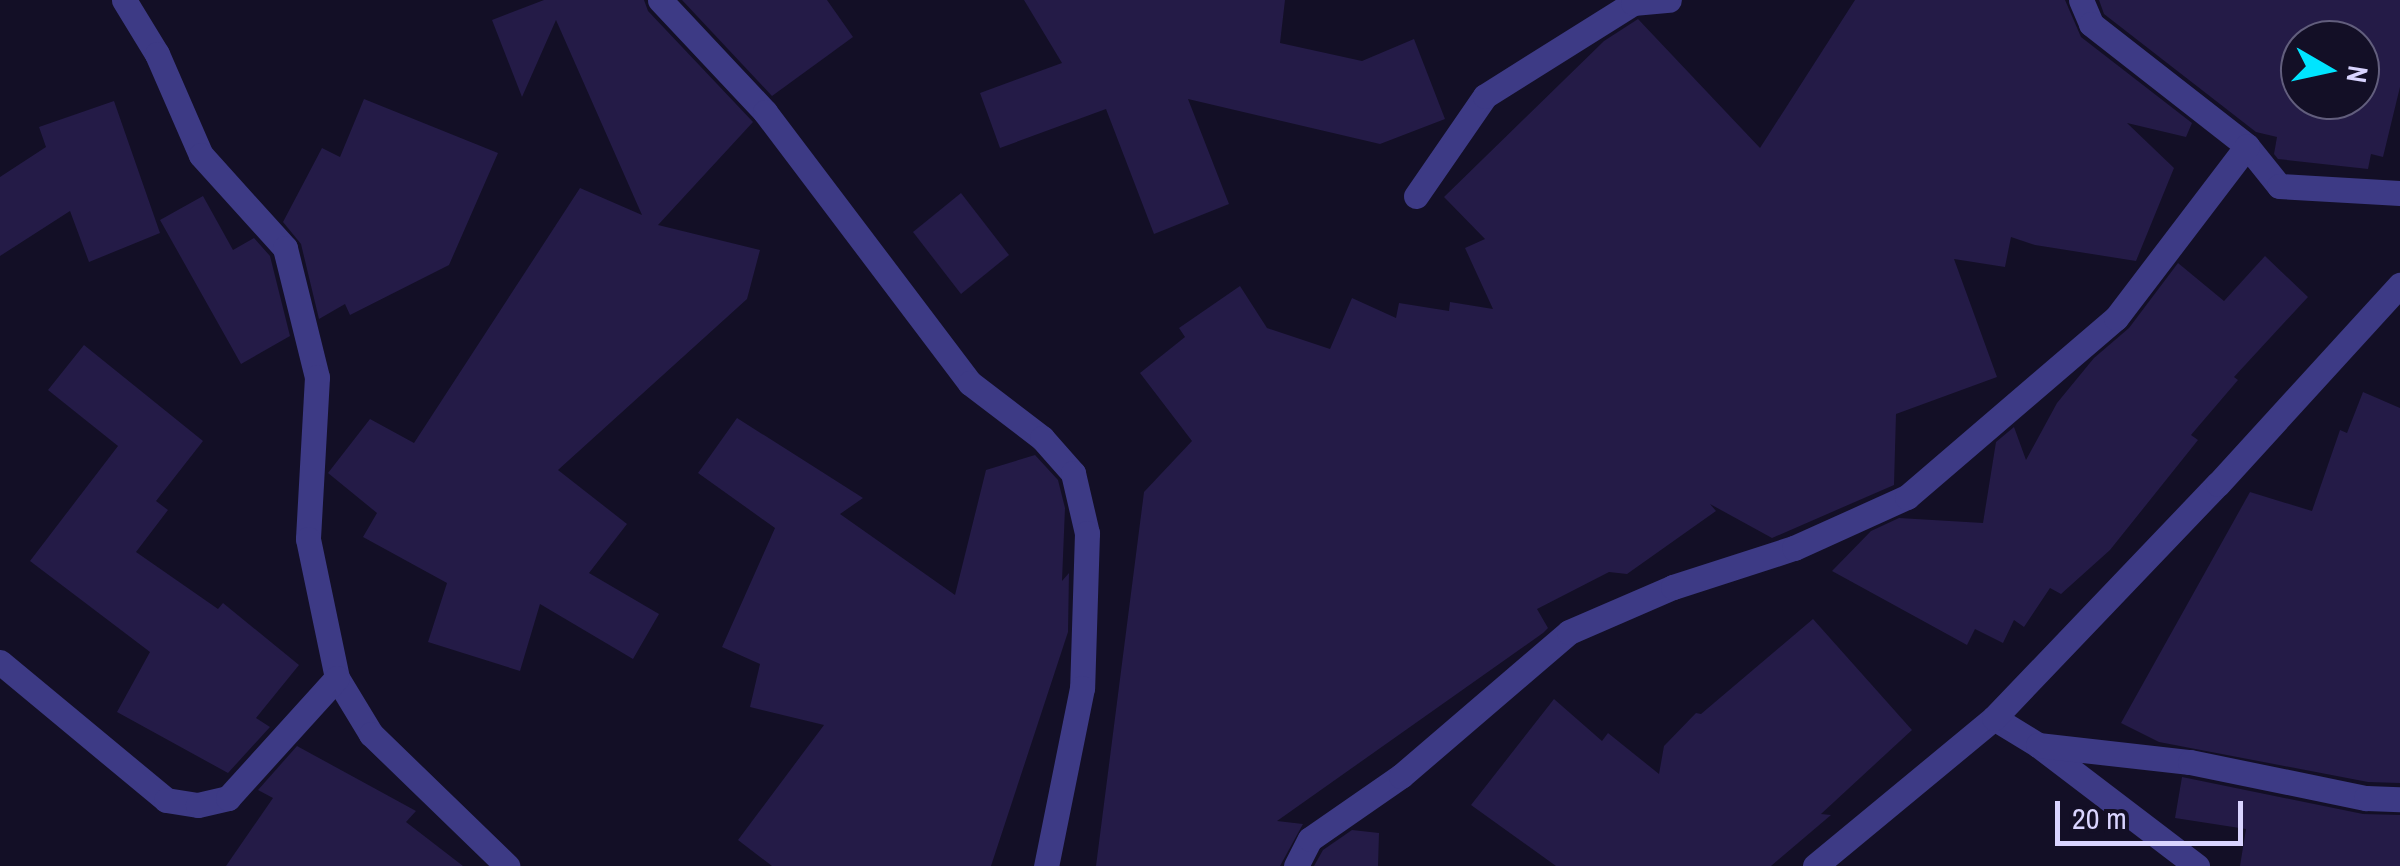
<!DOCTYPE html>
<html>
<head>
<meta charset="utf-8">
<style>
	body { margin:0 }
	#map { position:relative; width:2400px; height:866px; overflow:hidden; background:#130f26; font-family:"Archivo Narrow",sans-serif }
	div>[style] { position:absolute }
	.building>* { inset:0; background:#241b47 }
	.minor>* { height:25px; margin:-12.5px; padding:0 12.5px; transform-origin:12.5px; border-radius:12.5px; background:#3d3a85 }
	span { translate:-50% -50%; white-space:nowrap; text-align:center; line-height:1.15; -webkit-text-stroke:8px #130f26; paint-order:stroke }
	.north { position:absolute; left:2280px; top:20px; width:100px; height:100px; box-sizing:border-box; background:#130f26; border:2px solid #625e7d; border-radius:50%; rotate:99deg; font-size:28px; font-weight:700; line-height:40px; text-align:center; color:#d9d4ff }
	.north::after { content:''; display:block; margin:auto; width:35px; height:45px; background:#00e5ff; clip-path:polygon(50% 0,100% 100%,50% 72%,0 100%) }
	.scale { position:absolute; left:2055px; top:801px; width:188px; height:45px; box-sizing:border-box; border:5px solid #d9d4ff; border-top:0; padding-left:12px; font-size:30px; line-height:35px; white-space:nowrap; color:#d9d4ff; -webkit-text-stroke:8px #130f26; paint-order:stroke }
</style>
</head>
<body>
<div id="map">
	<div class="building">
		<i style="clip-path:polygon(544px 0,644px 0,648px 11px,753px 122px,658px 225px,760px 250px,747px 299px,558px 470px,627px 524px,589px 573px,659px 614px,633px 659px,540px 604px,520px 671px,428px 642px,447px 583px,363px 537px,377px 513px,328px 473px,370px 419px,414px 443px,580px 188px,642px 215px,556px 20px,522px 97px,492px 20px)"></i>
		<i style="clip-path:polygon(682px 0,827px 0,853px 37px,772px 96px)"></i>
		<i style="clip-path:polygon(1024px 0,1285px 0,1280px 43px,1362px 61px,1414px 39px,1445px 119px,1380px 144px,1188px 99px,1229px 204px,1154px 234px,1106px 109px,1000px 148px,980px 93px,1062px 63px)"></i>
		<i style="clip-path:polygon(1855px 0,2065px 0,2081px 37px,2192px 123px,2186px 137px,2127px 123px,2174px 168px,2136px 261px,2035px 245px,2011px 237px,2005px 267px,1954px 259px,1997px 377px,1896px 414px,1894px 485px,1772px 538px,1710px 504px,1716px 511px,1627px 574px,1609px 572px,1537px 609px,1548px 628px,1543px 633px,1277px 821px,1303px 824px,1280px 866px,1096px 866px,1144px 492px,1192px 441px,1140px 373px,1185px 337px,1179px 328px,1240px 286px,1267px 328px,1330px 349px,1352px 298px,1396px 318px,1399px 303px,1449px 311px,1450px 302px,1493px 309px,1465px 248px,1485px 239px,1444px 197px,1604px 41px,1638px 19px,1760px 148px)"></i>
		<i style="clip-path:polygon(evenodd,2099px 0,2400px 0,2400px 87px,2383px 157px,2371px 154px,2368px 169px,2278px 159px,2274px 154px,2277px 137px,2256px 132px,2104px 14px,2099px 0,2300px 40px,2360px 40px,2360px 100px,2300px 100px,2300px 40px)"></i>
		<i style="clip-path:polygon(364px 99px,498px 153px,449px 265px,350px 315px,345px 304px,319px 319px,301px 244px,283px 222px,322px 148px,340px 157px)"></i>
		<i style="clip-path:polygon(114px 101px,160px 233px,89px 262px,70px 211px,0 256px,0 177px,46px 147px,39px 127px)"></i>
		<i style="clip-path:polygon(961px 193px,1009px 255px,961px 294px,913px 232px)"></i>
		<i style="clip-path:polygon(203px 196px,233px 250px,254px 238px,270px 256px,290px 336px,241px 364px,160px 220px)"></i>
		<i style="clip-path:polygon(2265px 256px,2308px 297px,2234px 377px,2238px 380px,2191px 435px,2198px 440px,2110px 550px,2061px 594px,2050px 588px,2024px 627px,2014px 620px,2003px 643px,1975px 629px,1967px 645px,1832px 571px,1871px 531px,1899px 518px,1983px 523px,1996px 442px,2014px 427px,2026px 460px,2057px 403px,2094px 358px,2129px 328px,2178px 263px,2224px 301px)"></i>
		<i style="clip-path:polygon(84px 345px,203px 441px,156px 501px,168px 510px,136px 552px,218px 609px,223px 603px,299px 665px,256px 718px,270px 727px,228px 773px,117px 712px,150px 652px,30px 561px,118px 446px,48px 390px)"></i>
		<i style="clip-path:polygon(2363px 392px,2400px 408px,2400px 783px,2368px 782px,2159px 742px,2121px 723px,2250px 492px,2312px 511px,2340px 430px,2347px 433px)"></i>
		<i style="clip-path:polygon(737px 418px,863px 498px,840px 514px,955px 595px,986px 470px,1035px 455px,1058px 480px,1065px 508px,1062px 581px,1069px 573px,1068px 632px,991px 866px,772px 866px,738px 840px,824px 725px,750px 707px,760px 664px,722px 647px,775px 528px,698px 473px)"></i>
		<i style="clip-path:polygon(1813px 619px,1912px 730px,1821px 814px,1831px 815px,1771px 866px,1556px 866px,1471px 805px,1554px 699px,1602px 741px,1608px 733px,1659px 774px,1664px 746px,1696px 713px,1701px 714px)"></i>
		<i style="clip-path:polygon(297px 746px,416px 811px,406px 822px,463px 866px,226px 866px,273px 798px,258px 790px)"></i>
		<i style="clip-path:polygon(2182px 777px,2363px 814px,2400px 815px,2400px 866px,2240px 866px,2246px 829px,2175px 818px)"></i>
		<i style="clip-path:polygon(1352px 830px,1379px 833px,1378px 866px,1314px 866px,1323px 850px)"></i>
	</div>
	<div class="minor">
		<i style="left:124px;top:0;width:63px;rotate:58.6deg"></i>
		<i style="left:157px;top:54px;width:110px;rotate:66.5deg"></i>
		<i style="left:201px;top:155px;width:125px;rotate:47.9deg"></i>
		<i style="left:285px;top:248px;width:133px;rotate:76.1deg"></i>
		<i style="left:317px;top:377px;width:162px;rotate:93.2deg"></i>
		<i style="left:308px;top:539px;width:142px;rotate:78.2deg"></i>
		<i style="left:337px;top:678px;width:66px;rotate:58.7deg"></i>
		<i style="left:371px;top:734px;width:190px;rotate:44.1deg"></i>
		<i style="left:660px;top:0;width:154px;rotate:46.8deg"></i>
		<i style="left:765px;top:112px;width:340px;rotate:52.9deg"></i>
		<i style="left:970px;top:383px;width:91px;rotate:37.4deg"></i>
		<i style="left:1042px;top:438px;width:47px;rotate:48.5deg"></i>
		<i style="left:1073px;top:473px;width:62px;rotate:76.9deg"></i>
		<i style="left:1087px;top:533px;width:155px;rotate:91.8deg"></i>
		<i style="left:1082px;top:688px;width:182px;rotate:101.4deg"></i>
		<i style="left:2081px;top:0;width:26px;rotate:67deg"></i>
		<i style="left:2091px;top:24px;width:198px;rotate:38deg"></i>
		<i style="left:2247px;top:146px;width:51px;rotate:51.3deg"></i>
		<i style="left:2279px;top:186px;width:121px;rotate:3.3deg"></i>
		<i style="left:1416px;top:196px;width:121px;rotate:-55.4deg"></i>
		<i style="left:1485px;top:96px;width:175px;rotate:-32.1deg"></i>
		<i style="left:1633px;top:3px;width:36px;rotate:-5deg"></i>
		<i style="left:0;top:662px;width:216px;rotate:39.7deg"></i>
		<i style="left:166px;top:800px;width:32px;rotate:9deg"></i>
		<i style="left:198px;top:805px;width:31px;rotate:-13deg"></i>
		<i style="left:228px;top:798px;width:162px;rotate:-47.8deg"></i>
		<i style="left:1994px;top:718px;width:52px;rotate:31.5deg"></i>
		<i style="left:2038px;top:745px;width:200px;rotate:37.3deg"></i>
		<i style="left:2038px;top:745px;width:153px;rotate:6.4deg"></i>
		<i style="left:2190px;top:762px;width:180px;rotate:11.6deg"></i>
		<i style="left:2366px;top:798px;width:34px;rotate:2deg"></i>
		<i style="left:1296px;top:866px;width:30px;rotate:-63deg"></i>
		<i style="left:1310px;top:839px;width:111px;rotate:-34.7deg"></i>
		<i style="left:1401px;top:776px;width:221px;rotate:-40.6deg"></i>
		<i style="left:1569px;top:632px;width:113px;rotate:-23.4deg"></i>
		<i style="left:1673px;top:587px;width:127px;rotate:-17.9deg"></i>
		<i style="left:1794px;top:548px;width:124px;rotate:-24.3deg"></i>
		<i style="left:1907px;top:497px;width:275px;rotate:-40.6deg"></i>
		<i style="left:2116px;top:318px;width:216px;rotate:-52.7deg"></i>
		<i style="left:1815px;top:866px;width:232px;rotate:-39.6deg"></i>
		<i style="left:1994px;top:718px;width:324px;rotate:-46.3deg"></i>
		<i style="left:2218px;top:484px;width:270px;rotate:-47.6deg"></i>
	</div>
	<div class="north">N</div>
	<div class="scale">20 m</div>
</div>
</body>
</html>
